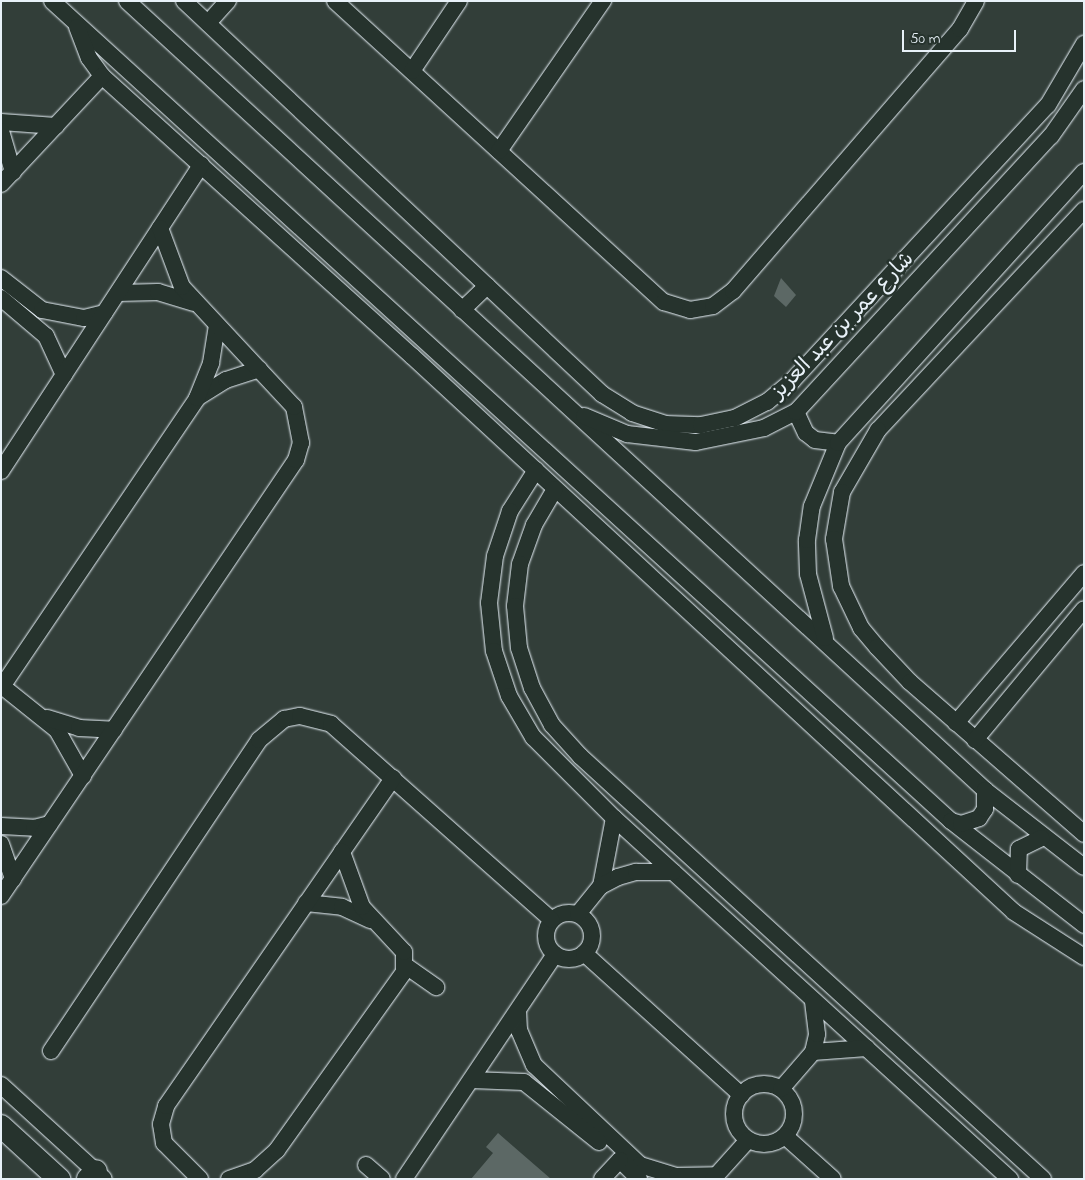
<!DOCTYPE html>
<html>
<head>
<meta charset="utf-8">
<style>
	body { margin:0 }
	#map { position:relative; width:1085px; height:1180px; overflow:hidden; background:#323e39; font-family:"Indie Flower","Playpen Sans Arabic",sans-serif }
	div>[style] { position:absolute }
	.building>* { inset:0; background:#5c6865 }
	.roads { filter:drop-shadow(0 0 1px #e8f1f8) drop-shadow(0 0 1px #e8f1f8) }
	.street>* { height:16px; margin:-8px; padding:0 8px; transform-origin:8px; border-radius:8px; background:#26332d }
	.street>.ring { margin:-8px; padding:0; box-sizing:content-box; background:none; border:16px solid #26332d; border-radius:50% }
	.secondary>* { height:22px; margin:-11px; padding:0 11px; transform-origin:11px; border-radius:11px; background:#26332d }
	span { translate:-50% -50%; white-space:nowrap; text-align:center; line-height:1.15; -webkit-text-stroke:5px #26332d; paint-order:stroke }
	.street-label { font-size:21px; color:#e8f1f8 }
	.frame { position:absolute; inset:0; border:2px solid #e8f1f8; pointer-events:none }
	.scale { position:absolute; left:902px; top:30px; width:114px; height:22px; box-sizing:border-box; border:2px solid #e8f1f8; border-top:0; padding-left:6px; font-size:15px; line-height:18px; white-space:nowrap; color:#e8f1f8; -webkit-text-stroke:4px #26332d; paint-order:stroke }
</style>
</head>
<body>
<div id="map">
	<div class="building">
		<i style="clip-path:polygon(781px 278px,796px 295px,786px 307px,774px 296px)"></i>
		<i style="clip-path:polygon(498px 1133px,551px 1179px,471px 1179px,493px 1153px,486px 1147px)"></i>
	</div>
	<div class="roads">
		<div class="street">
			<i style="left:52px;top:1px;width:1217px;rotate:42.37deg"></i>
			<i style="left:951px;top:821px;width:169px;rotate:38deg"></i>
			<i style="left:127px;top:1px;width:1166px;rotate:42.6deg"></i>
			<i style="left:985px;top:790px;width:125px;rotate:37.9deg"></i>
			<i style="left:184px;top:1px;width:574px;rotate:43.23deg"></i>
			<i style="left:602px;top:394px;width:36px;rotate:32deg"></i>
			<i style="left:632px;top:413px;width:35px;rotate:18deg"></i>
			<i style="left:665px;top:424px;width:36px;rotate:2deg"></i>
			<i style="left:701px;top:425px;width:35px;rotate:-12deg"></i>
			<i style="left:735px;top:418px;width:36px;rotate:-27deg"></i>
			<i style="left:767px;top:402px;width:33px;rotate:-40deg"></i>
			<i style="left:792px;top:381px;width:376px;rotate:-47.2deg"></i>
			<i style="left:1048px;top:105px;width:71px;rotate:-59.5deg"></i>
			<i style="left:335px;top:1px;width:446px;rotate:42.5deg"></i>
			<i style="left:664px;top:302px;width:27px;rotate:17deg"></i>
			<i style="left:690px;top:310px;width:23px;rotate:-10deg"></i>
			<i style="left:713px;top:306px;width:25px;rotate:-37deg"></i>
			<i style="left:733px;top:291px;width:347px;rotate:-49.1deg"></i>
			<i style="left:960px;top:29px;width:32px;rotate:-60deg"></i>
			<i style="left:208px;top:23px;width:30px;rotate:-48deg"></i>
			<i style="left:77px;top:27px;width:33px;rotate:69deg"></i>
			<i style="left:89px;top:58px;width:22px;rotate:54deg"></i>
			<i style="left:102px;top:76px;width:418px;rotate:42.1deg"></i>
			<i style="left:412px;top:356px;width:819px;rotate:42.73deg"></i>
			<i style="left:1014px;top:912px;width:83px;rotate:32.7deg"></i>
			<i style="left:412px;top:71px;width:84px;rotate:-56.1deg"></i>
			<i style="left:1px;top:122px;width:55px;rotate:4.2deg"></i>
			<i style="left:1px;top:131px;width:43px;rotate:73.7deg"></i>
			<i style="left:499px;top:151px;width:183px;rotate:-55.3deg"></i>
			<i style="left:1px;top:184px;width:148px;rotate:-46.9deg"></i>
			<i style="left:1084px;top:210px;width:301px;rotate:133.1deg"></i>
			<i style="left:878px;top:430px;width:72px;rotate:120.1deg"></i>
			<i style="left:842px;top:492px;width:48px;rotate:99.7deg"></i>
			<i style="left:834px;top:539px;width:48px;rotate:81.5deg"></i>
			<i style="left:841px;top:586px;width:47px;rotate:64.5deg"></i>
			<i style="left:861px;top:628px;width:25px;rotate:50deg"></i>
			<i style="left:877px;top:647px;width:48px;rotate:46.7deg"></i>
			<i style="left:910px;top:682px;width:231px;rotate:41.1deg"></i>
			<i style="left:1px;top:278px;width:52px;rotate:38deg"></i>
			<i style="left:42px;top:310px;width:43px;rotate:10.8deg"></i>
			<i style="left:84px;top:318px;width:21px;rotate:-14deg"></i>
			<i style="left:118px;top:293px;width:40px;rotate:-1.4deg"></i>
			<i style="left:158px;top:292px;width:37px;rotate:17deg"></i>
			<i style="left:1px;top:298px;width:59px;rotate:40.2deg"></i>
			<i style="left:46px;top:336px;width:43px;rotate:65.2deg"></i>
			<i style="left:462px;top:310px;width:35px;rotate:-44deg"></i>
			<i style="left:197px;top:398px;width:34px;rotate:-32deg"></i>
			<i style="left:226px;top:380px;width:35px;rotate:-18deg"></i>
			<i style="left:796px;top:412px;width:23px;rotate:65deg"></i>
			<i style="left:806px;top:433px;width:11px;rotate:38deg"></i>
			<i style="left:815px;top:440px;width:23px;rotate:7deg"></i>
			<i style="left:584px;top:416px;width:47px;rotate:22.7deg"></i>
			<i style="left:627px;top:434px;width:69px;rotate:6.6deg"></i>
			<i style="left:696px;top:442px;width:69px;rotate:-11.6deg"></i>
			<i style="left:764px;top:428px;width:36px;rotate:-27deg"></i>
			<i style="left:796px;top:412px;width:376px;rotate:-47.3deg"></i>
			<i style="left:1051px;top:136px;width:57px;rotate:-54.9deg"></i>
			<i style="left:536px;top:470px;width:49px;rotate:122.4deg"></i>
			<i style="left:510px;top:511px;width:47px;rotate:108.4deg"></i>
			<i style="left:495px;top:556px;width:47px;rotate:97.3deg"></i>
			<i style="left:489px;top:603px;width:48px;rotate:84.1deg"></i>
			<i style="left:494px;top:651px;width:47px;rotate:71.6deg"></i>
			<i style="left:509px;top:696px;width:48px;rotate:59.7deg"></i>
			<i style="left:533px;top:737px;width:115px;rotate:45deg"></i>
			<i style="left:614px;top:818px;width:536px;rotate:42.35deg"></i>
			<i style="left:1px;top:471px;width:366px;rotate:-56.8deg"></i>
			<i style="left:555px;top:489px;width:42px;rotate:120.3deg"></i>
			<i style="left:534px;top:525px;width:41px;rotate:109.7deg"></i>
			<i style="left:520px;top:564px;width:42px;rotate:96.8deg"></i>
			<i style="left:515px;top:606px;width:42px;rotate:84.6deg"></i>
			<i style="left:519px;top:648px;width:42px;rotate:72deg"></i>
			<i style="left:532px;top:688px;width:42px;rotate:61.6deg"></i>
			<i style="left:552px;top:725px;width:42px;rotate:47.9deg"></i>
			<i style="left:580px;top:756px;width:627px;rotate:42.42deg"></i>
			<i style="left:825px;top:638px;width:66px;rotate:-104.9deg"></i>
			<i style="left:808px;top:574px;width:34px;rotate:-92deg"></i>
			<i style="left:807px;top:540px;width:34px;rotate:-82deg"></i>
			<i style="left:812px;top:506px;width:68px;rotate:-67.6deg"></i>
			<i style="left:838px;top:443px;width:366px;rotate:-47.8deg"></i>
			<i style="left:2px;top:686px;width:70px;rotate:38.7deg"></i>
			<i style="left:57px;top:730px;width:53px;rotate:60.5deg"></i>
			<i style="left:1px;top:688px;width:350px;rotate:-55.9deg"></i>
			<i style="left:197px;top:398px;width:38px;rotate:-68deg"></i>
			<i style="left:211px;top:363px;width:38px;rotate:-81deg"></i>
			<i style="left:47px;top:718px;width:34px;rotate:17deg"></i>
			<i style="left:79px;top:728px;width:35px;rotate:3deg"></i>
			<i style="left:956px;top:723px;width:197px;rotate:-49.5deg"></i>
			<i style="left:975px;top:740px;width:170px;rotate:-50.2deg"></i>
			<i style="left:951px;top:821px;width:10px;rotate:17deg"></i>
			<i style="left:961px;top:824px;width:19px;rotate:-18deg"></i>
			<i style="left:979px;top:818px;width:11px;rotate:-56deg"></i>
			<i style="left:985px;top:809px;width:19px;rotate:-90deg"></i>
			<i style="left:1px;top:826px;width:33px;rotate:3deg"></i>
			<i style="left:34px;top:828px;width:16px;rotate:-14deg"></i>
			<i style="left:1px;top:844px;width:37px;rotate:71deg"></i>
			<i style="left:1018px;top:875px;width:26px;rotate:-88deg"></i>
			<i style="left:1019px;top:849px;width:25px;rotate:-26deg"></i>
			<i style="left:601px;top:886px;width:69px;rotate:-79.2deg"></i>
			<i style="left:1px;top:896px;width:526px;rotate:-55.92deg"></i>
			<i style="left:296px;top:460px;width:18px;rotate:-74deg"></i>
			<i style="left:301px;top:443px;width:37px;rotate:-101deg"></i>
			<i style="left:294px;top:407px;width:164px;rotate:-133deg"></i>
			<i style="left:182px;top:287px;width:63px;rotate:-110.4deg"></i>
			<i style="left:306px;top:903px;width:36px;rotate:6deg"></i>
			<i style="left:342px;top:907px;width:31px;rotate:25deg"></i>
			<i class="ring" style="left:546px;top:913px;width:30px;height:30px"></i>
			<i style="left:578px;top:914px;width:36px;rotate:-51deg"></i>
			<i style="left:601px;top:886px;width:19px;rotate:-28deg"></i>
			<i style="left:618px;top:877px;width:19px;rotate:-16deg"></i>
			<i style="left:636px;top:872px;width:37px"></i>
			<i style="left:584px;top:953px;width:212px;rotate:42.1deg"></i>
			<i style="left:406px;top:966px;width:37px;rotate:35deg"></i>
			<i style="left:518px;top:1011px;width:19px;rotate:87deg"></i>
			<i style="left:519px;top:1030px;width:38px;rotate:67deg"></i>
			<i style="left:534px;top:1065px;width:146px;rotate:43.3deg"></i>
			<i style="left:640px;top:1165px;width:39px;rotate:17deg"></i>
			<i style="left:677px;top:1176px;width:39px;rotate:-1deg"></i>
			<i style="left:51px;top:1051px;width:374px;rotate:-56.2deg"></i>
			<i style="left:259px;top:740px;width:33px;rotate:-40deg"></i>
			<i style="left:284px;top:719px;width:16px;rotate:-11deg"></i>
			<i style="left:300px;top:716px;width:32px;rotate:14deg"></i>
			<i style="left:331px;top:724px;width:295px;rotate:41.6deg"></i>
			<i style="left:813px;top:1052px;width:54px;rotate:-4.2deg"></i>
			<i style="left:471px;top:1080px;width:53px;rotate:2.2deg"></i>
			<i style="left:524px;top:1082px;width:96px;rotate:38.7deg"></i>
			<i class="ring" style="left:734px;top:1084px;width:44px;height:44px"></i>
			<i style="left:1px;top:1085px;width:139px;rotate:42.4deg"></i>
			<i style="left:781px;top:1089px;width:49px;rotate:-49.1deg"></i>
			<i style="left:813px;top:1052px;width:18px;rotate:-77deg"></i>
			<i style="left:817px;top:1034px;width:34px;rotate:-97deg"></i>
			<i style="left:785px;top:1136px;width:64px;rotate:41.9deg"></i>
			<i style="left:620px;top:1160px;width:27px;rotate:45deg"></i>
			<i style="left:366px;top:1165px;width:21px;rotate:41deg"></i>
			<i style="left:200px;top:1179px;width:51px;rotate:-135deg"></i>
			<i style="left:164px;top:1143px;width:19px;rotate:-99deg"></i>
			<i style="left:161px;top:1124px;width:19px;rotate:-74deg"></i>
			<i style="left:166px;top:1106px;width:399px;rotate:-55.3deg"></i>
			<i style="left:229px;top:1179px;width:28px;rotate:-19deg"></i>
			<i style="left:255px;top:1170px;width:30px;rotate:-42deg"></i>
			<i style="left:277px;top:1150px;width:219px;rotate:-54.5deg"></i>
			<i style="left:404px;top:972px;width:20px;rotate:-90deg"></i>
			<i style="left:404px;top:952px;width:62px;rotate:-133deg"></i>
			<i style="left:362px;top:907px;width:59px;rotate:-110deg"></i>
			<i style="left:404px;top:1179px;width:271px;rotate:-56.1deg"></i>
			<i style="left:602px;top:1179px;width:26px;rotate:-47deg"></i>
			<i style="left:713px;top:1179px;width:52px;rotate:-48.1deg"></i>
		</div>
		<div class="secondary">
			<i style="left:1px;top:1126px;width:79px;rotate:42.4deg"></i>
			<i style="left:88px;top:1179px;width:11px;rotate:-45deg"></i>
		</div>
	</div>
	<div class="street-label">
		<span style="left:843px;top:326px;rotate:-46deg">شارع عمر بن عبد العزيز</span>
	</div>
	<div class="frame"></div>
	<div class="scale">50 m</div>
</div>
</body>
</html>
